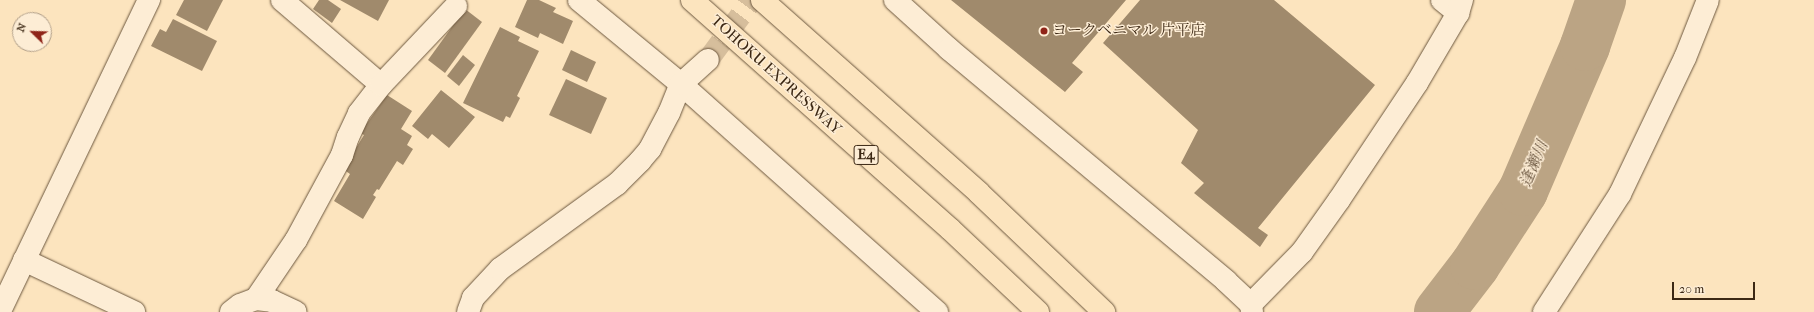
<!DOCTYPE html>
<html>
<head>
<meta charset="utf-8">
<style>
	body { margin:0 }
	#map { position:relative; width:1814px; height:312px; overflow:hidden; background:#fce4be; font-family:"IM FELL French Canon","Noto Serif JP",serif }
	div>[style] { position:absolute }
	.river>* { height:50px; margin:-25px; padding:0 25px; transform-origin:25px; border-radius:25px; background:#bba484 }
	.building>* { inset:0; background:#a08a6c }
	.minor-tunnel>* { height:22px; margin-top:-11px; transform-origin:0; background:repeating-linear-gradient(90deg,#d6be9c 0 22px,transparent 0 33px) }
	.roads { filter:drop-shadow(0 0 1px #6c573e) drop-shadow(0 0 1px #6c573e) }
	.minor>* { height:22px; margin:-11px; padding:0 11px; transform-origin:11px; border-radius:11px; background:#fdedd5 }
	.motorway>* { height:22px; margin:-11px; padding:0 11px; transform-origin:11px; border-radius:11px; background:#fce4be }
	.dots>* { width:11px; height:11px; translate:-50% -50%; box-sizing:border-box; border:2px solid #fdedd5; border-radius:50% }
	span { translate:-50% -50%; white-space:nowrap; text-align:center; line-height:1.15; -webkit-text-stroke:3px #fdedd5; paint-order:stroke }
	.shield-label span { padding:1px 3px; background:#fdedd5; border:1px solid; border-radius:3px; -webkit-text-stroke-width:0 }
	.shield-label { font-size:14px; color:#3c2814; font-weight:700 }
	.poi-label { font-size:15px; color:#3c2814 }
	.left { translate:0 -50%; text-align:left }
	.street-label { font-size:15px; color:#3c2814 }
	.water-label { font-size:16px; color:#624d36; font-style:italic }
	.north { position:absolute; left:12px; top:12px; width:40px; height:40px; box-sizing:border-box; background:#fdedd5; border:1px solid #b09e88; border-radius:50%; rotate:293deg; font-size:11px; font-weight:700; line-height:16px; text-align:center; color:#3c2814 }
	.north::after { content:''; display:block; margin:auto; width:14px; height:18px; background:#8f2418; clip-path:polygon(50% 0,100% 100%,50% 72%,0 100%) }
	.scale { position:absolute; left:1672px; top:282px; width:83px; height:18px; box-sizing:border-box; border:2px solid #3c2814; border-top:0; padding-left:5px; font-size:12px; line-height:14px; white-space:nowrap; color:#3c2814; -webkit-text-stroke:3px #fdedd5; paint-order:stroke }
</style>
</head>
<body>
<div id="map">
	<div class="river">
		<i style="left:1439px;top:312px;width:59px;rotate:-52.5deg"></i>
		<i style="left:1475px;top:265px;width:88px;rotate:-57deg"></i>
		<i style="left:1523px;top:191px;width:158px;rotate:-66.8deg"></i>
		<i style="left:1585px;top:46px;width:49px;rotate:-70.8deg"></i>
	</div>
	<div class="building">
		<i style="clip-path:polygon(184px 0,223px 0,207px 31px,176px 15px)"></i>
		<i style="clip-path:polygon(319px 0,328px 0,341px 9px,332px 23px,313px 9px)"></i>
		<i style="clip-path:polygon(340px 0,389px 0,378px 21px)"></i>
		<i style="clip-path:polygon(527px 0,539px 0,556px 8px,553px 12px,573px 21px,563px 44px,540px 33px,538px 38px,515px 27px)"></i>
		<i style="clip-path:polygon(951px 0,1126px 0,1072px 63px,1083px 72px,1065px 92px)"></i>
		<i style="clip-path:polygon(1140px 0,1274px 0,1375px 85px,1258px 228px,1268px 235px,1260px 247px,1194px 193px,1204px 183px,1181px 163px,1198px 130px,1103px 43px)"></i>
		<i style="clip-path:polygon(465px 9px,482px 22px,445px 73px,428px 60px)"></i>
		<i style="clip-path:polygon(173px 19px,217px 41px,202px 71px,151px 46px,160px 29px,166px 32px)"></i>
		<i style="clip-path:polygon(500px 27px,520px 37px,518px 41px,539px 51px,517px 96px,520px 98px,510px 118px,506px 116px,503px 122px,463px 103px)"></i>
		<i style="clip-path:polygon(571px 50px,596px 62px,587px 82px,562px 70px)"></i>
		<i style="clip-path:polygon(463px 55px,475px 65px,459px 86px,447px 76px)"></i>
		<i style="clip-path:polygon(566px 79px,607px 98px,591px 134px,549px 115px)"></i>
		<i style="clip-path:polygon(441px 90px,475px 117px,449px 148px,432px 134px,428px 139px,412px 126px)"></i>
		<i style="clip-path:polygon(387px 95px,412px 111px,401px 129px,412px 136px,407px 145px,413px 149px,403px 165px,397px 161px,379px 190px,377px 189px,373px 195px,376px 197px,363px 219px,334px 201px,350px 174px,343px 169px,364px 135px,360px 133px)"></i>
	</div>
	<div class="minor-tunnel">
		<i style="left:708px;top:60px;width:74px;rotate:-53.7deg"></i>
	</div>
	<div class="roads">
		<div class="minor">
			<i style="left:282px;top:0;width:130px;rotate:40.6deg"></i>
			<i style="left:579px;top:0;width:132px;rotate:39.5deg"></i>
			<i style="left:681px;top:84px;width:343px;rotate:41.7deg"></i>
			<i style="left:895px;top:0;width:73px;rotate:42.2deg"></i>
			<i style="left:949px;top:49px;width:361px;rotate:39.9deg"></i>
			<i style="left:1226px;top:281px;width:34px;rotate:43deg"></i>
			<i style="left:1251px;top:304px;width:8px;rotate:83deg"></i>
			<i style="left:1442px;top:0;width:21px;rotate:39deg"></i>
			<i style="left:24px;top:260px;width:122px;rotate:25.3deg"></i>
			<i style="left:256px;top:299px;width:71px;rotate:-55.9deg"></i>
			<i style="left:296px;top:240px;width:97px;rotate:-61.6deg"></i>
			<i style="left:342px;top:155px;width:19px;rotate:-72deg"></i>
			<i style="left:348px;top:137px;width:26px;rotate:-65deg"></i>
			<i style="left:359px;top:113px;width:36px;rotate:-52deg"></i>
			<i style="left:381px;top:85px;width:109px;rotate:-46.5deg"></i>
			<i style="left:1251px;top:304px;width:73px;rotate:-45.6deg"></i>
			<i style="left:1302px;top:252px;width:64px;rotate:-54.6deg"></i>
			<i style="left:1339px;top:200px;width:141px;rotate:-56.3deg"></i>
			<i style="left:1417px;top:83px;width:81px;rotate:-59.6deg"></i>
			<i style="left:1458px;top:13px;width:14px;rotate:-73deg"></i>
			<i style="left:0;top:311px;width:345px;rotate:-64.4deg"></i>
			<i style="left:231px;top:312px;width:11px;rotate:-38deg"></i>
			<i style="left:240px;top:305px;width:17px;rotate:-21deg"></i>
			<i style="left:256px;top:299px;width:16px;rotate:7deg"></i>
			<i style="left:272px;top:301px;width:26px;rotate:25deg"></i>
			<i style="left:468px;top:312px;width:15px;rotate:-70deg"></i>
			<i style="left:473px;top:298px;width:40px;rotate:-47deg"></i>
			<i style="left:500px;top:269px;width:145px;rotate:-36deg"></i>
			<i style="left:617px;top:184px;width:33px;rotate:-45deg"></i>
			<i style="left:640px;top:161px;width:16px;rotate:-50deg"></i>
			<i style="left:650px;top:149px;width:41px;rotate:-62.2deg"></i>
			<i style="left:669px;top:113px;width:31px;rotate:-68deg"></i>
			<i style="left:681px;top:84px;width:36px;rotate:-42deg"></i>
			<i style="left:1544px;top:312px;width:140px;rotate:-57.2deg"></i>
			<i style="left:1620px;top:194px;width:151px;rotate:-64.5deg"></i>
			<i style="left:1685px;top:58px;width:62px;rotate:-68.4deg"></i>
		</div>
		<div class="motorway">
			<i style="left:692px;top:0;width:345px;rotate:41.6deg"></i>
			<i style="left:950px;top:229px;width:121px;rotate:43.3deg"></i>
			<i style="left:762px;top:0;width:290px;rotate:41.6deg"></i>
			<i style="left:979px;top:193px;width:173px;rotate:43.6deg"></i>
		</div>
	</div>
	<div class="dots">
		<i style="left:1044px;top:31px;background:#8f2418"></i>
	</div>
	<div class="shield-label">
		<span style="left:866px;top:155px">E4</span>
	</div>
	<div class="poi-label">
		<span class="left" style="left:1052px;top:31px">ヨークベニマル 片平店</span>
	</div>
	<div class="street-label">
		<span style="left:776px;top:75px;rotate:42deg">TOHOKU EXPRESSWAY</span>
	</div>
	<div class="water-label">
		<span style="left:1534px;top:164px;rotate:-67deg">逢瀬川</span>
	</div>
	<div class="north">N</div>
	<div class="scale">20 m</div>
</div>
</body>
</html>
